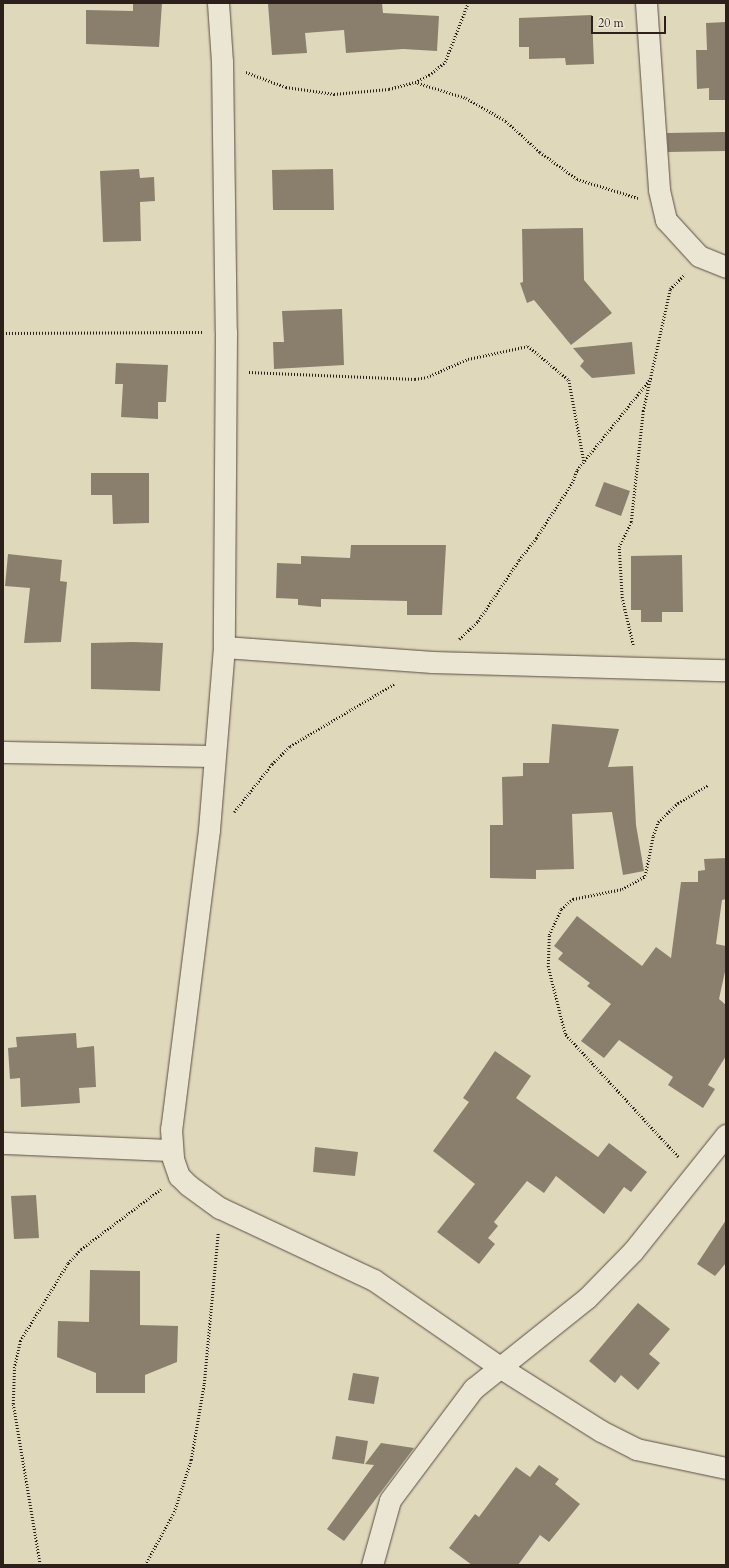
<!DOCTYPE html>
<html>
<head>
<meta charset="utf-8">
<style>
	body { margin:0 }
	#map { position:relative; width:729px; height:1568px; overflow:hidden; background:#e0d8bb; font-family:Cardo,serif }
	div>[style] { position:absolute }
	.building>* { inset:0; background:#8a7f6d }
	.path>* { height:2.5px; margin-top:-1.25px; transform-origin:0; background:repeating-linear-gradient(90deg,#2d1f19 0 1px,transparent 0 3px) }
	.roads { filter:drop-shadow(0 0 1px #5a4d42) drop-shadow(0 0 1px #5a4d42) }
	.street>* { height:21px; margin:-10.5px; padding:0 10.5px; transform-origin:10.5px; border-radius:10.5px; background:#ebe6d3 }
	span { translate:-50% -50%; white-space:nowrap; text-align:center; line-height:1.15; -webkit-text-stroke:3px #ebe6d3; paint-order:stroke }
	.frame { position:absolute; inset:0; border:4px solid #2d1f19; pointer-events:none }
	.scale { position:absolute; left:591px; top:16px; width:75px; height:18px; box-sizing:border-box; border:2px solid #2d1f19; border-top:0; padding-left:5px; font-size:12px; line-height:14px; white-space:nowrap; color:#2d1f19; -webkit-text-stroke:3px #ebe6d3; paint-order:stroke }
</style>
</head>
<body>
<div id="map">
	<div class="building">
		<i style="clip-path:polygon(133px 3px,162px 3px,159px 47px,86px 44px,86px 10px,133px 11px)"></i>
		<i style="clip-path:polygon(287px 3px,382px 3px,383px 13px,439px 16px,437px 51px,403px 49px,346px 53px,344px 30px,305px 33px,307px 53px,272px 55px,268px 4px)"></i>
		<i style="clip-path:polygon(592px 15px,594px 64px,566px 65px,565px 58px,529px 59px,529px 47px,519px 47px,519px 18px)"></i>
		<i style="clip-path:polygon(726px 22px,726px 100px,709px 100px,709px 88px,697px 89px,696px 50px,707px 50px,706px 23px)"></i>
		<i style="clip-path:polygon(726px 132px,726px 151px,668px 152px,667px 133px)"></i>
		<i style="clip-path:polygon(139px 169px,140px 178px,154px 177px,155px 201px,140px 202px,141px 241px,103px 242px,100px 171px)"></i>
		<i style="clip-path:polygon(333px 169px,334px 210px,273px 210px,272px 170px)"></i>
		<i style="clip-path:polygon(583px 228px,584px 280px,612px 313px,571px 345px,534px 300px,527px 303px,520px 283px,523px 282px,522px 229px)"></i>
		<i style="clip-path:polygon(342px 309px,344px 365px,274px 369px,273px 342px,284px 342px,282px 311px)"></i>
		<i style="clip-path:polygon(632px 342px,635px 374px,592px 378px,580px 366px,584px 361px,573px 348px)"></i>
		<i style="clip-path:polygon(116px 363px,168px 365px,166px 402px,158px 402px,158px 419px,121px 417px,123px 384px,115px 384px)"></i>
		<i style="clip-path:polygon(91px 473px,149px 473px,149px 523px,113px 524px,112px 495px,91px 495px)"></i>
		<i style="clip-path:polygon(604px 482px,630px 491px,621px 516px,595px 506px)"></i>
		<i style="clip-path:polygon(351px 545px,446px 545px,442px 615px,407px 615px,407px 601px,321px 599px,321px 607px,298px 605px,298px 599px,276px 598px,277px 563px,301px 564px,301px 556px,350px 558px)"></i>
		<i style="clip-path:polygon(8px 554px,62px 560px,60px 581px,67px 582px,61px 642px,24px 643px,30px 588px,5px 586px)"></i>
		<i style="clip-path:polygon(682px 555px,683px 612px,662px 612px,662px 622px,641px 622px,641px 610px,631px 610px,631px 556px)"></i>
		<i style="clip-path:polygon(133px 642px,163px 643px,160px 691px,91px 689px,91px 643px)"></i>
		<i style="clip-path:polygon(552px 724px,619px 729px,608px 767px,633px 766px,636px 825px,644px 871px,623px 875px,612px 812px,572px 814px,574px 869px,536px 870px,536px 879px,490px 878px,490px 825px,503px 825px,502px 777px,523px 776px,523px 763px,549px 763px)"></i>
		<i style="clip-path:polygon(726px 858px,726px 899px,722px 900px,716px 944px,726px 946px,726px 967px,719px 999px,726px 1005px,726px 1056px,708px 1085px,715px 1089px,703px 1108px,668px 1085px,673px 1077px,619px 1040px,604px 1058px,581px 1041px,611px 1004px,587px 986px,590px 983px,558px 959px,563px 953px,554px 946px,577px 916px,642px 966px,656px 947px,671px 958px,681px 882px,698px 882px,698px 871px,705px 870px,704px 859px)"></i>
		<i style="clip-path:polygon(76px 1033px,77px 1048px,94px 1046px,96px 1087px,79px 1088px,80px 1103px,21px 1107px,20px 1078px,10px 1079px,8px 1048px,17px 1047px,16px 1037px)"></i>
		<i style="clip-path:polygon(495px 1051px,531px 1076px,516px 1098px,598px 1157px,609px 1143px,647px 1172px,631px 1192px,624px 1187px,604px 1214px,556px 1176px,544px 1193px,527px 1181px,494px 1222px,498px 1226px,488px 1238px,495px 1244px,479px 1264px,437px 1232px,475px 1184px,433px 1151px,469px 1102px,463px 1098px)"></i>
		<i style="clip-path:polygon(315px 1147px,358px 1152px,355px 1176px,313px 1172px)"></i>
		<i style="clip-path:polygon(36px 1195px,39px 1238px,14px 1239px,11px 1196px)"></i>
		<i style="clip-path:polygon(726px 1220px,726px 1263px,715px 1276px,697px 1264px)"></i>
		<i style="clip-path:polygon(90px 1270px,140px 1271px,140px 1325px,178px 1326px,177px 1362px,145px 1375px,145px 1393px,96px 1393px,96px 1373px,57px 1357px,58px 1321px,89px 1322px)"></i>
		<i style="clip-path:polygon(638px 1303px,670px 1329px,649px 1354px,660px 1363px,638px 1390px,621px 1375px,615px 1383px,589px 1361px)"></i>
		<i style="clip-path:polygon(353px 1373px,379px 1377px,374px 1404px,348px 1400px)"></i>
		<i style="clip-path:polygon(336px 1436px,368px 1441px,364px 1464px,332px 1459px)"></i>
		<i style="clip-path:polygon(381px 1443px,414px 1448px,344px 1541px,327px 1529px,374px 1465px,365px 1464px)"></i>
		<i style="clip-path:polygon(539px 1465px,559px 1479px,555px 1484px,580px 1504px,549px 1542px,540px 1535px,518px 1565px,472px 1565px,449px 1548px,475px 1514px,479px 1517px,516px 1467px,530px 1477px)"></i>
	</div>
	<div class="path">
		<i style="left:246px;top:72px;width:43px;rotate:20.6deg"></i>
		<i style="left:286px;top:87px;width:49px;rotate:8.3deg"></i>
		<i style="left:334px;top:94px;width:55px;rotate:-5.2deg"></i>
		<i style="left:389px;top:89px;width:27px;rotate:-15deg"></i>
		<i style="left:415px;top:82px;width:16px;rotate:-27deg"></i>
		<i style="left:429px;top:75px;width:21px;rotate:-39deg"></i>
		<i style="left:445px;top:62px;width:63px;rotate:-68.7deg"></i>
		<i style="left:415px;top:82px;width:53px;rotate:17.4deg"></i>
		<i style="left:466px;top:98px;width:46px;rotate:29.9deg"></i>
		<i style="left:506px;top:121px;width:46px;rotate:42.4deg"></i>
		<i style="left:540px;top:152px;width:46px;rotate:36.1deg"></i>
		<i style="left:577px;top:179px;width:64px;rotate:17.3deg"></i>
		<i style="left:3px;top:333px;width:199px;rotate:-0.3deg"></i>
		<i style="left:249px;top:372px;width:166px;rotate:2.4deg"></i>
		<i style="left:415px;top:379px;width:12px;rotate:-9deg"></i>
		<i style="left:427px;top:377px;width:45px;rotate:-23.7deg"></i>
		<i style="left:468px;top:359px;width:61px;rotate:-12.2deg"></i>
		<i style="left:528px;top:346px;width:53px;rotate:39.7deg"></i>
		<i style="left:569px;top:380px;width:82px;rotate:79.5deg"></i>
		<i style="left:459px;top:639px;width:26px;rotate:-43deg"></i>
		<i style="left:478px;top:621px;width:73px;rotate:-56.1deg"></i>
		<i style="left:519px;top:560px;width:28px;rotate:-52deg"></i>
		<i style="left:536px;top:538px;width:66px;rotate:-56.8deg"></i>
		<i style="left:572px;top:483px;width:14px;rotate:-69deg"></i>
		<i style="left:577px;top:470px;width:118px;rotate:-51.2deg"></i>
		<i style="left:633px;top:645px;width:48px;rotate:-103.2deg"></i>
		<i style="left:622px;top:598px;width:51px;rotate:-93.4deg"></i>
		<i style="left:619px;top:547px;width:28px;rotate:-64deg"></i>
		<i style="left:631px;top:522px;width:112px;rotate:-83.8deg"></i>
		<i style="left:643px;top:411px;width:125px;rotate:-77.5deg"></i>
		<i style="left:670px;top:289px;width:21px;rotate:-45deg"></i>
		<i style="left:234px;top:812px;width:61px;rotate:-51.6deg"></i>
		<i style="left:272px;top:764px;width:25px;rotate:-45deg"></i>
		<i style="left:290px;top:746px;width:121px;rotate:-30.8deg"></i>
		<i style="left:678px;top:1157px;width:167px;rotate:-132.6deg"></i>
		<i style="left:565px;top:1034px;width:69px;rotate:-104.2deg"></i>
		<i style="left:548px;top:967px;width:32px;rotate:-88deg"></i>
		<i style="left:549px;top:935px;width:29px;rotate:-65deg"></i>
		<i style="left:561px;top:909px;width:16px;rotate:-40deg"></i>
		<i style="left:573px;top:899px;width:50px;rotate:-11.5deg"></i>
		<i style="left:622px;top:889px;width:26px;rotate:-29deg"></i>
		<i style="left:645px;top:876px;width:41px;rotate:-78.7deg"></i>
		<i style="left:653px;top:836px;width:15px;rotate:-70deg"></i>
		<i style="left:658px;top:822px;width:28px;rotate:-44deg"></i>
		<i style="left:678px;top:803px;width:35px;rotate:-31deg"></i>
		<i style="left:40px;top:1565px;width:163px;rotate:-99.5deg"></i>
		<i style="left:13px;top:1404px;width:36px;rotate:-88deg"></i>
		<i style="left:14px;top:1368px;width:28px;rotate:-77deg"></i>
		<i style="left:20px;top:1341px;width:92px;rotate:-58.4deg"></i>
		<i style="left:68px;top:1263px;width:19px;rotate:-47deg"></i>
		<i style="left:81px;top:1249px;width:100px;rotate:-36.9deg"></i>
		<i style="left:145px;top:1565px;width:60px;rotate:-61.3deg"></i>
		<i style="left:174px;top:1512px;width:55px;rotate:-71.9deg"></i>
		<i style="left:191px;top:1460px;width:77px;rotate:-80.3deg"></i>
		<i style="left:204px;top:1384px;width:151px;rotate:-84.7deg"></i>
	</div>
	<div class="roads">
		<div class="street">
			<i style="left:218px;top:3px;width:58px;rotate:86.1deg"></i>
			<i style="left:222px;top:61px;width:271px;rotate:89.2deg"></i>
			<i style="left:226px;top:332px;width:315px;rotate:90.4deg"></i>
			<i style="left:224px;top:647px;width:184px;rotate:94.7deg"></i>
			<i style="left:209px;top:830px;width:301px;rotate:97.2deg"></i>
			<i style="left:171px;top:1129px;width:30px;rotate:86deg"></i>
			<i style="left:173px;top:1159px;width:18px;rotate:71deg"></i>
			<i style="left:179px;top:1176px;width:13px;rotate:45deg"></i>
			<i style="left:188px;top:1185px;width:39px;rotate:36deg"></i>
			<i style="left:220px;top:1208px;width:170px;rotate:25.1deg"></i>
			<i style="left:374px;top:1280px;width:151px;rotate:34.7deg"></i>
			<i style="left:498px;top:1366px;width:122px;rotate:32.3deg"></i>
			<i style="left:601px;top:1431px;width:39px;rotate:27deg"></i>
			<i style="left:636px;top:1449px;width:92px;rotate:11.9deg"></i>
			<i style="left:646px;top:3px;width:187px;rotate:86deg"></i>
			<i style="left:659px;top:190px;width:31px;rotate:77deg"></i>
			<i style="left:666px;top:220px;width:49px;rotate:47.5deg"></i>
			<i style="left:699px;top:256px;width:29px;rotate:22deg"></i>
			<i style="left:224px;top:647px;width:209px;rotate:4.1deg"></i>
			<i style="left:432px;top:662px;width:294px;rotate:1.6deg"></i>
			<i style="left:3px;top:752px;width:211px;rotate:1.1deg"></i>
			<i style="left:3px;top:1143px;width:167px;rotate:2.4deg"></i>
			<i style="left:372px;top:1565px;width:67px;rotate:-74.5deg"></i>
			<i style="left:390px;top:1500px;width:139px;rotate:-53.2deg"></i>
			<i style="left:473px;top:1389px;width:146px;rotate:-38.6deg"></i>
			<i style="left:587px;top:1298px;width:66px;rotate:-45.6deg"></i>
			<i style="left:633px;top:1251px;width:149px;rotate:-51.3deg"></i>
		</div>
	</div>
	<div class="frame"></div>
	<div class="scale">20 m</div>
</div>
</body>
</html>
